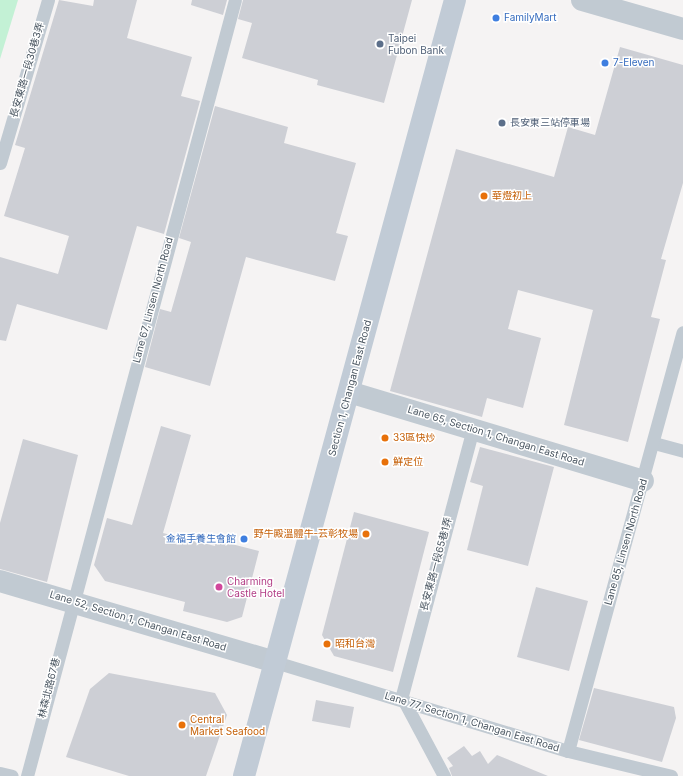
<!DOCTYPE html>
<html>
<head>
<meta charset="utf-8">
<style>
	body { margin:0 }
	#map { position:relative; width:683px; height:776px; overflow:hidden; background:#f5f3f3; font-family:Inter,"Noto Sans TC",sans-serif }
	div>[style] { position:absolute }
	.green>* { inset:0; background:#c3f1d5 }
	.building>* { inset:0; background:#cdcfd5 }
	.lane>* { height:13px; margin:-6.5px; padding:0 6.5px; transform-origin:6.5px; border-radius:6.5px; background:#c1cad2 }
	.street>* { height:22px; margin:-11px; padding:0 11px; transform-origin:11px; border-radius:11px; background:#c1cad2 }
	.secondary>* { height:22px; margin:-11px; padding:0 11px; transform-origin:11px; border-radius:11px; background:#c1cbd6 }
	.dots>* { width:11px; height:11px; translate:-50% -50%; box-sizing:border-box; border:2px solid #fff; border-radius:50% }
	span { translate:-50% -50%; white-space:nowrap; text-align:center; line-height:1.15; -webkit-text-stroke:3px #fff; paint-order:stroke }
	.shop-label { font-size:10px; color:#366cbe }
	.left { translate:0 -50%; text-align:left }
	.right { translate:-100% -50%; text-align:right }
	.service-label { font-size:10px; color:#4e5e75 }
	.street-label { font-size:10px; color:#4a5661 }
	.food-label { font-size:10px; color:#c56008 }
	.hotel-label { font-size:10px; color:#b23c85 }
</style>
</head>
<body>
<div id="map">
	<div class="green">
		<i style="clip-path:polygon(0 0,18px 0,0 59px)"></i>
	</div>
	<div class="building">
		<i style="clip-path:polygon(59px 0,93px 6px,94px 0,137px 0,127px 38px,192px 57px,181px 96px,200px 101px,164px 234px,137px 226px,107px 330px,17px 304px,6px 341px,0 340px,0 257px,58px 274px,69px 236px,4px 216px,25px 148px,15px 145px)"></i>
		<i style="clip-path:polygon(192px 0,227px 0,223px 15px,191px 5px)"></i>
		<i style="clip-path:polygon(243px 0,412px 0,384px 103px,317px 85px,318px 80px,242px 58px,252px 23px,238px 19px)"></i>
		<i style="clip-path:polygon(620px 47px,683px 65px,683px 183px,661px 259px,666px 260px,651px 317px,660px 319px,628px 442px,564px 425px,593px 310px,518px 290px,508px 329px,541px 338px,523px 408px,487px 398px,482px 417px,390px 391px,456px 149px,554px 177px,568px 127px,595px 135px)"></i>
		<i style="clip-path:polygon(215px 106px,288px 127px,284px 143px,356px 163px,336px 233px,348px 236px,335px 281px,246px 257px,210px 386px,145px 367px,160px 309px,171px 312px,191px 242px,179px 238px)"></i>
		<i style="clip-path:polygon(161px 426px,191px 435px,163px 533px,215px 546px,216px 540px,259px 551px,242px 617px,227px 622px,183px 611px,185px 602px,105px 581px,94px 565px,107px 518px,132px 525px)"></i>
		<i style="clip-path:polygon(23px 439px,78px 455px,47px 582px,0 569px,0 523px)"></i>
		<i style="clip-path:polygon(480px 447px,554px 467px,528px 566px,467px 550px,483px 486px,470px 482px)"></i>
		<i style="clip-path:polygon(354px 512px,429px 532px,393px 672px,334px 656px,322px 635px)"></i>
		<i style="clip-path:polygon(536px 587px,588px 601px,569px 671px,517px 657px)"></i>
		<i style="clip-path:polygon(109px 673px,215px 693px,227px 715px,206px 776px,129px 776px,66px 757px,90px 689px)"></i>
		<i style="clip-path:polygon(594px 688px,674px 707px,676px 718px,662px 762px,579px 740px)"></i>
		<i style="clip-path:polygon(316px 700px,354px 707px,350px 728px,312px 721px)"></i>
		<i style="clip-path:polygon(464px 746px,472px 756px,480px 751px,488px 764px,497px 755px,548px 776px,452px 776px,449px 768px,453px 766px,447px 758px)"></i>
	</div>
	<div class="lane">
		<i style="left:0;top:163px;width:170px;rotate:-73.6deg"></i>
		<i style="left:654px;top:443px;width:30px;rotate:15deg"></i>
		<i style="left:275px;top:662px;width:306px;rotate:16.9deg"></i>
		<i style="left:568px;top:751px;width:106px;rotate:13.6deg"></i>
		<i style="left:401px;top:699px;width:280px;rotate:-75.1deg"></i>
		<i style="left:404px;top:701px;width:85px;rotate:61.9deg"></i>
		<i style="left:568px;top:751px;width:434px;rotate:-74.7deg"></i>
		<i style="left:0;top:773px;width:12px;rotate:14deg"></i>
		<i style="left:27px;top:776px;width:803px;rotate:-75deg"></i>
	</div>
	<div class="street">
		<i style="left:582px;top:0;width:105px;rotate:16deg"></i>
		<i style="left:349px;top:392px;width:307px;rotate:16.8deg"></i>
		<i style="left:0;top:581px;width:287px;rotate:16.4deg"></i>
	</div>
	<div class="secondary">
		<i style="left:244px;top:776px;width:804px;rotate:-74.79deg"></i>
	</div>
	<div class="dots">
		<i style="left:496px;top:18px;background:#3f7fe0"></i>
		<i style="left:380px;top:44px;background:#5c6f8a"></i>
		<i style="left:605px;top:63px;background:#3f7fe0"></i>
		<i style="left:502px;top:123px;background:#5c6f8a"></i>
		<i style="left:484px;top:196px;background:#e8710a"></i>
		<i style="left:385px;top:438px;background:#e8710a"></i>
		<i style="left:385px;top:462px;background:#e8710a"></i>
		<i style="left:366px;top:534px;background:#e8710a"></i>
		<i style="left:244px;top:539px;background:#3f7fe0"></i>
		<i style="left:219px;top:587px;background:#d1479c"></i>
		<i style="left:327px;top:644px;background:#e8710a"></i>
		<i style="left:182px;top:725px;background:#e8710a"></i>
	</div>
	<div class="shop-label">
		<span class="left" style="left:504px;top:18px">FamilyMart</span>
		<span class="left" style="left:613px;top:63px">7-Eleven</span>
		<span class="right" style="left:236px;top:539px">金福手養生會館</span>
	</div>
	<div class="service-label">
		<span class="left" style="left:388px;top:44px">Taipei<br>Fubon Bank</span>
		<span class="left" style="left:510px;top:123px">長安東三站停車場</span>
	</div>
	<div class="street-label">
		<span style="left:27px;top:70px;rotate:-74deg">長安東路一段30巷3弄</span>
		<span style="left:153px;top:300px;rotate:-75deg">Lane 67, Linsen North Road</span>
		<span style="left:350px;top:388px;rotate:-75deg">Section 1, Changan East Road</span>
		<span style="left:496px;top:436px;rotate:17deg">Lane 65, Section 1, Changan East Road</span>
		<span style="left:626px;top:542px;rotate:-74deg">Lane 85, Linsen North Road</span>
		<span style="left:436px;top:564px;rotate:-75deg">長安東路一段65巷1弄</span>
		<span style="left:138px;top:621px;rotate:17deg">Lane 52, Section 1, Changan East Road</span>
		<span style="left:49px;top:688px;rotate:-76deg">林森北路67巷</span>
		<span style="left:472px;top:722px;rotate:17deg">Lane 77, Section 1, Changan East Road</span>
	</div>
	<div class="food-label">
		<span class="left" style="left:492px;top:196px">華燈初上</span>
		<span class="left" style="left:393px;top:438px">33區快炒</span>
		<span class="left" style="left:393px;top:462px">鮮定位</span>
		<span class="right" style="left:358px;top:534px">野牛殿溫體牛-芸彰牧場</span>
		<span class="left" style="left:335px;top:644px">昭和台灣</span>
		<span class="left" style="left:190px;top:725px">Central<br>Market Seafood</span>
	</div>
	<div class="hotel-label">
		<span class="left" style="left:227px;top:587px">Charming<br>Castle Hotel</span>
	</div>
</div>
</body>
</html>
